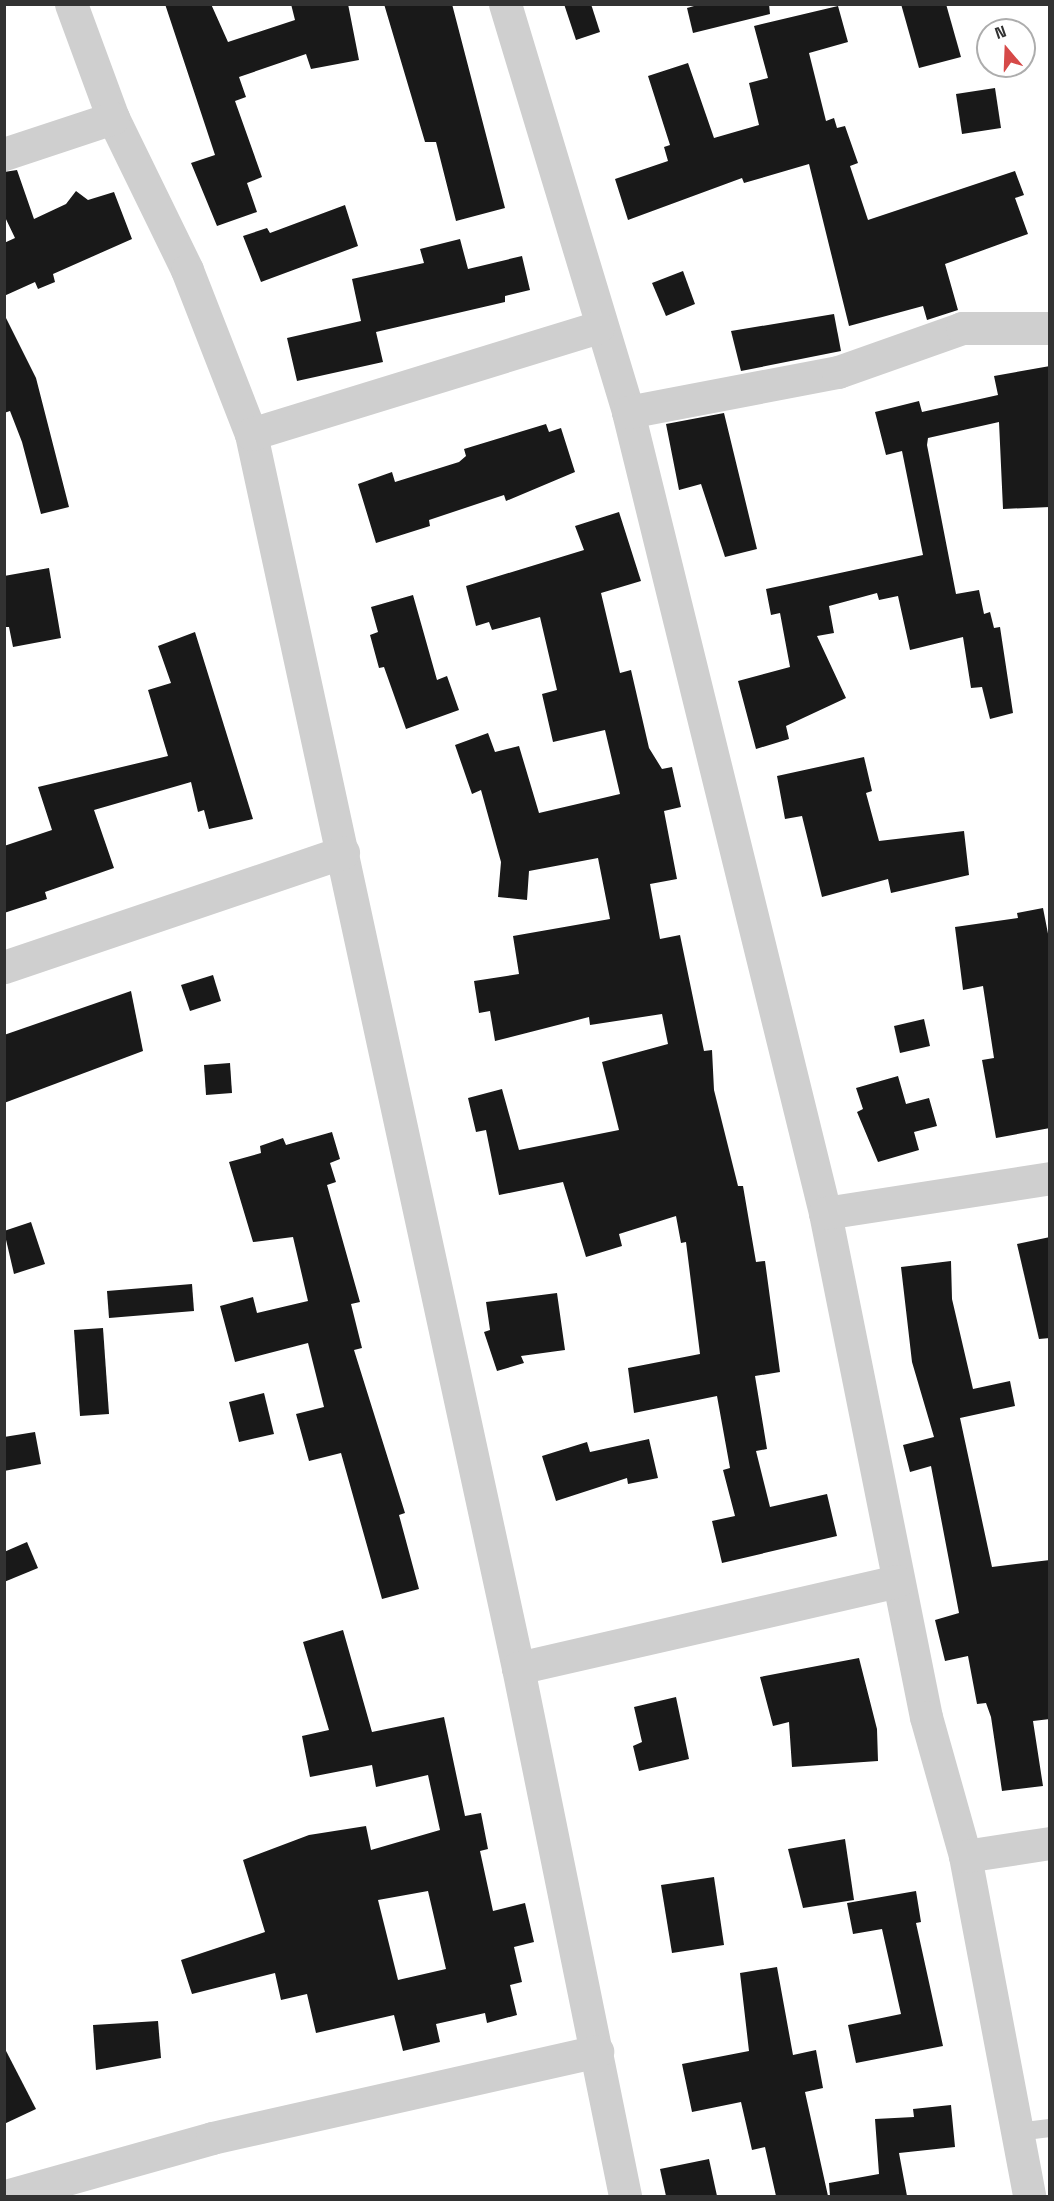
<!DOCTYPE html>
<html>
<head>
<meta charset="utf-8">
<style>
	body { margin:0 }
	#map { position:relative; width:1054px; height:2201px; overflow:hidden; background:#fff; font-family:"Space Grotesk",sans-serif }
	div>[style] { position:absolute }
	.building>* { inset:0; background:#191919 }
	.lane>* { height:18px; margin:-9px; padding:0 9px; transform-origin:9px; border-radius:9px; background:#cfcfcf }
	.street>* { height:33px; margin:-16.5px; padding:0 16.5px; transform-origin:16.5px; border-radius:16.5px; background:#cfcfcf }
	span { translate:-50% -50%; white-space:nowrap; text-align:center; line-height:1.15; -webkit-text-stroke:6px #fff; paint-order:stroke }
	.frame { position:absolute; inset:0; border:6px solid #323232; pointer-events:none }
	.north { position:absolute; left:976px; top:18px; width:60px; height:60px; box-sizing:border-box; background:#fff; border:2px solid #adadad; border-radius:50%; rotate:341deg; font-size:16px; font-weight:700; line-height:24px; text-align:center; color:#323232 }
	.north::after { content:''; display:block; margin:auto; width:21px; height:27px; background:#d64948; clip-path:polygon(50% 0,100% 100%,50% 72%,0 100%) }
</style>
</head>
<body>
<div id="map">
	<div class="building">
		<i style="clip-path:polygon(165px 4px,211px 4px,228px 42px,295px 20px,291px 4px,348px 4px,359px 60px,311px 69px,306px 54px,239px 77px,246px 97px,235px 101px,262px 177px,247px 183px,257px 212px,217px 226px,191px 163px,215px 155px)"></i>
		<i style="clip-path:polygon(384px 4px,452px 4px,505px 208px,456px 221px,436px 142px,425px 142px)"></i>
		<i style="clip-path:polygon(564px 4px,591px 4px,600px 32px,576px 40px)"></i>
		<i style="clip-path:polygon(701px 4px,769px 4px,770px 14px,693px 33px,687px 8px)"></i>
		<i style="clip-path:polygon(901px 4px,946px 4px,961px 57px,919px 68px)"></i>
		<i style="clip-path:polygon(838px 6px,848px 42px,809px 53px,826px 121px,834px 118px,837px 128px,845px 126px,858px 163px,850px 166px,868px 220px,1015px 171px,1024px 195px,1015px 198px,1028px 234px,945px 264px,958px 310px,927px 320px,923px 306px,849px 326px,809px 164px,744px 183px,742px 178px,628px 220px,615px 179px,668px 161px,664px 147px,670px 145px,648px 76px,688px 63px,714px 138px,759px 125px,749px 83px,768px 78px,754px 26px)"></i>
		<i style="clip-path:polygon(995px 88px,1001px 128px,962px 134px,956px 94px)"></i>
		<i style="clip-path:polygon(17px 170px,34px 219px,66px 204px,76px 191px,88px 200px,114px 192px,132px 239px,53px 274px,55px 282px,38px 289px,35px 282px,4px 296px,4px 243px,15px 238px,4px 215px,4px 172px)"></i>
		<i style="clip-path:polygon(345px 205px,358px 246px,261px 282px,243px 236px,267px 228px,270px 233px)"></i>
		<i style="clip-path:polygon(460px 239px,468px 269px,522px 256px,530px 290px,505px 296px,505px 302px,376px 332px,383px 362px,297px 381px,287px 338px,361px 321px,352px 279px,424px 263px,420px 249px)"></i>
		<i style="clip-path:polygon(683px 271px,695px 304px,666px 316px,652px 283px)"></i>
		<i style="clip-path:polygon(4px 314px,36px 378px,69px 507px,41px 514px,22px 442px,10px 411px,4px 413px)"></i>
		<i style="clip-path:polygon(834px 314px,841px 351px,741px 371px,731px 331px)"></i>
		<i style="clip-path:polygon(1050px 366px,1050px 507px,1003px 509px,999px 422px,928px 438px,927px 445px,956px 594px,979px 590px,984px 614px,990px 612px,994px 628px,1000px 627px,1013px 713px,990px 719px,982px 687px,971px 688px,963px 637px,910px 650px,898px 596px,879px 600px,877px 593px,829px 606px,834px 633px,817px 636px,846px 698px,786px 726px,789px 739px,756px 749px,738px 681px,790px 667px,780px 613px,771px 615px,766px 589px,923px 555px,902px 451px,886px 455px,875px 412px,919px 401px,922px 412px,998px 395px,994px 376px)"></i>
		<i style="clip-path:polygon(724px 413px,757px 549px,725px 557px,701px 484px,679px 490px,666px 424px)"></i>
		<i style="clip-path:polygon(546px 424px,549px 432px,561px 428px,575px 472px,506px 501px,504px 495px,429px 520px,430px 526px,376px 543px,358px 484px,392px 472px,395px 482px,459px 462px,466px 456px,464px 449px)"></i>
		<i style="clip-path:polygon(619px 512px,641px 581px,601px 593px,620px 673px,631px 670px,649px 748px,662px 769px,672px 767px,681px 807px,664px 811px,677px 879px,650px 884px,660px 939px,680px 935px,704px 1051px,712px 1050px,714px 1090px,738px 1186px,743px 1186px,756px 1262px,765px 1261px,780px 1372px,755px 1376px,767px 1449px,756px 1451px,770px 1507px,827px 1494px,837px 1536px,722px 1563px,712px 1521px,735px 1516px,723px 1470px,730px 1468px,717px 1396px,634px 1413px,628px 1368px,700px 1354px,686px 1242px,681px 1243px,676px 1216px,619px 1234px,622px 1246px,586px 1257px,563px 1182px,499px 1195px,486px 1130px,476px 1132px,468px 1098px,502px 1089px,519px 1150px,619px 1130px,602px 1062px,668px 1044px,662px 1014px,590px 1025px,589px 1017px,495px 1041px,490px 1011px,479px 1013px,474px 981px,519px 974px,513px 936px,610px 919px,598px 858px,529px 871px,527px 900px,498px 897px,501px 862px,481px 790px,472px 794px,455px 745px,488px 733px,495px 752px,519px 746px,539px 813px,620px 794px,605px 730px,553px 742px,542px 694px,557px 690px,540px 617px,492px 630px,489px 622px,476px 626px,466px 586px,584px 550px,575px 526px)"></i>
		<i style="clip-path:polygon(49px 568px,61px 638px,13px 647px,9px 627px,4px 627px,4px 576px)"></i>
		<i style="clip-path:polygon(413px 595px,437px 680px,447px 676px,459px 710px,406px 729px,384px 667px,379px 668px,370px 635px,378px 632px,371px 607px)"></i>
		<i style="clip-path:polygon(195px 632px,253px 819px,209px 829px,204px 810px,198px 812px,191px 782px,94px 810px,114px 868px,45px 892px,47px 899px,4px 913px,4px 846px,52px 830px,38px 787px,168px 756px,148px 690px,171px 683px,158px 646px)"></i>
		<i style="clip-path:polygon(864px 757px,872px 791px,866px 793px,879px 841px,964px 831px,969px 875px,891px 893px,888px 879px,822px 897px,802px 816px,785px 819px,777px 776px)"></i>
		<i style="clip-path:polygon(1043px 908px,1050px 944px,1050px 1128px,996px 1138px,982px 1060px,994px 1058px,983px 986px,963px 990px,955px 927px,1018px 918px,1017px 913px)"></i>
		<i style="clip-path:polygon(213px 975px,221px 1001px,190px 1011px,181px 985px)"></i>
		<i style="clip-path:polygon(131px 991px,143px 1051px,4px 1103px,4px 1035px)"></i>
		<i style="clip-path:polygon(924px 1019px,930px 1046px,900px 1053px,894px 1026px)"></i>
		<i style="clip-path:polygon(230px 1063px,232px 1093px,206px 1095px,204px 1065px)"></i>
		<i style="clip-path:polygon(898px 1076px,906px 1104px,929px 1098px,937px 1126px,914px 1132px,919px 1150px,878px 1162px,857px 1112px,863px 1109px,856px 1088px)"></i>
		<i style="clip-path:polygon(332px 1132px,340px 1159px,330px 1163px,336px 1182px,327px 1185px,360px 1302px,351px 1304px,362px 1348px,354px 1350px,405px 1513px,399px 1515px,419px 1589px,382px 1599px,341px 1453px,309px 1461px,296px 1414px,324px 1407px,308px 1343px,235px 1362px,220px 1306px,253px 1297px,257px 1313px,308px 1301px,293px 1237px,253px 1242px,229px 1162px,261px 1153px,260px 1146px,283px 1138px,286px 1145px)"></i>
		<i style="clip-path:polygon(31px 1222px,45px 1264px,14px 1274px,4px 1231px)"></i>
		<i style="clip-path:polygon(1050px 1237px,1050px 1338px,1039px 1339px,1017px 1244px)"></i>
		<i style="clip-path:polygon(951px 1261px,952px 1299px,973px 1389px,1010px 1381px,1015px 1406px,960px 1418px,992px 1567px,1050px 1560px,1050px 1719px,1033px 1721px,1043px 1786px,1002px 1791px,991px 1717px,986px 1703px,977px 1704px,968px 1656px,945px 1661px,935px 1620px,959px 1613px,931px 1466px,910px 1472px,903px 1445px,934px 1437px,912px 1362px,901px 1267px)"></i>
		<i style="clip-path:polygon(192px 1284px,194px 1311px,109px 1318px,107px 1291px)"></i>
		<i style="clip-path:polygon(557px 1293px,565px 1350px,521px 1356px,524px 1363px,497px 1371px,484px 1332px,490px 1330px,486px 1302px)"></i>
		<i style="clip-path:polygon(103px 1328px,109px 1414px,80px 1416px,74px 1330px)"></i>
		<i style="clip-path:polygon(264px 1393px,274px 1434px,239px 1442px,229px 1402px)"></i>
		<i style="clip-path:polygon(35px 1432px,41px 1464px,4px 1471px,4px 1437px)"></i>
		<i style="clip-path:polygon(649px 1439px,658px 1478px,628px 1484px,627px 1478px,556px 1501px,542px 1456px,587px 1442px,590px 1452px)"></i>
		<i style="clip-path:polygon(27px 1542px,38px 1568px,4px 1582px,4px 1552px)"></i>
		<i style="clip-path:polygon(evenodd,343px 1630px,372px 1732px,444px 1717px,465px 1816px,481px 1813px,488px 1849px,480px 1851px,493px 1911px,525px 1903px,534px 1942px,514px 1947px,522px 1982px,510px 1985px,517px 2015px,487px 2023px,485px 2013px,436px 2024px,440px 2042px,403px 2051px,394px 2015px,316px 2033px,307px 1994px,281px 2000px,275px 1973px,192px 1994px,181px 1960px,265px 1932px,243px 1860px,309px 1835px,366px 1826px,371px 1850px,440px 1830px,428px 1775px,376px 1787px,372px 1765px,310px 1777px,302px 1736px,329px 1730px,303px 1642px,343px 1630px,428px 1891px,446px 1969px,398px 1980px,378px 1900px,428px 1891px)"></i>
		<i style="clip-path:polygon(859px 1658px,877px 1729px,878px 1761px,792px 1767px,789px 1722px,773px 1726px,760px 1677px)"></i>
		<i style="clip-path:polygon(676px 1697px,689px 1759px,639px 1771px,633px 1746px,642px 1742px,634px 1707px)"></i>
		<i style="clip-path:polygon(845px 1839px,854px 1900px,803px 1908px,788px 1849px)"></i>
		<i style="clip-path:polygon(714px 1877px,724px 1945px,672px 1953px,661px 1885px)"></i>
		<i style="clip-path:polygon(916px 1891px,921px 1922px,916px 1923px,943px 2046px,856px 2063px,848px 2025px,901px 2014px,882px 1929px,853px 1934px,847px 1903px)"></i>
		<i style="clip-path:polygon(777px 1967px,793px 2055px,816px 2050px,823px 2088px,805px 2092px,828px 2196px,776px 2196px,765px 2147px,752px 2150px,741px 2102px,692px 2112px,682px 2064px,749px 2051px,740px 1973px)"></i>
		<i style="clip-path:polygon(158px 2021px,161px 2058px,96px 2070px,93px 2025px)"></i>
		<i style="clip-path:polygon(4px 2047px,36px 2109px,4px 2124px)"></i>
		<i style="clip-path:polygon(951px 2105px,955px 2147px,899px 2153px,907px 2196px,830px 2196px,829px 2183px,879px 2174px,875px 2119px,914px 2117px,913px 2109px)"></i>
		<i style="clip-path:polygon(709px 2159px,717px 2196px,666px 2196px,660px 2169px)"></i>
	</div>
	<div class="lane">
		<i style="left:1017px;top:2132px;width:33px;rotate:-7deg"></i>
	</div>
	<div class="street">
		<i style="left:71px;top:4px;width:121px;rotate:69.8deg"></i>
		<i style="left:113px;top:118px;width:169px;rotate:64deg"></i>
		<i style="left:187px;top:270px;width:176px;rotate:68.7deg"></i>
		<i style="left:251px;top:434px;width:1263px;rotate:77.79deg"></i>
		<i style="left:518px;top:1668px;width:539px;rotate:78.54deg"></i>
		<i style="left:505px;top:4px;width:426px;rotate:73.2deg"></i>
		<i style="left:628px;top:412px;width:825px;rotate:76.18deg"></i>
		<i style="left:825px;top:1213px;width:514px;rotate:78.67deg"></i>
		<i style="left:926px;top:1717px;width:144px;rotate:74.3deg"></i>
		<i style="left:965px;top:1856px;width:346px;rotate:79.3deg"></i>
		<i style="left:4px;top:154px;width:115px;rotate:-18.3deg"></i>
		<i style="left:628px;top:412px;width:214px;rotate:-10.8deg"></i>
		<i style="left:838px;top:372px;width:132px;rotate:-19.5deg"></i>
		<i style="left:962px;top:328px;width:88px"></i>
		<i style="left:251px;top:434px;width:363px;rotate:-17.1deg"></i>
		<i style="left:4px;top:967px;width:358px;rotate:-18.7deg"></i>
		<i style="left:825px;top:1213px;width:228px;rotate:-8.8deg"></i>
		<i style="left:518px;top:1668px;width:389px;rotate:-12.9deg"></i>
		<i style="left:965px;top:1856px;width:86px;rotate:-8.7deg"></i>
		<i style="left:6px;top:2196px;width:214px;rotate:-15.7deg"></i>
		<i style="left:212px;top:2138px;width:395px;rotate:-12.7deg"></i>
	</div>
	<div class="frame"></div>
	<div class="north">N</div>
</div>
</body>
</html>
